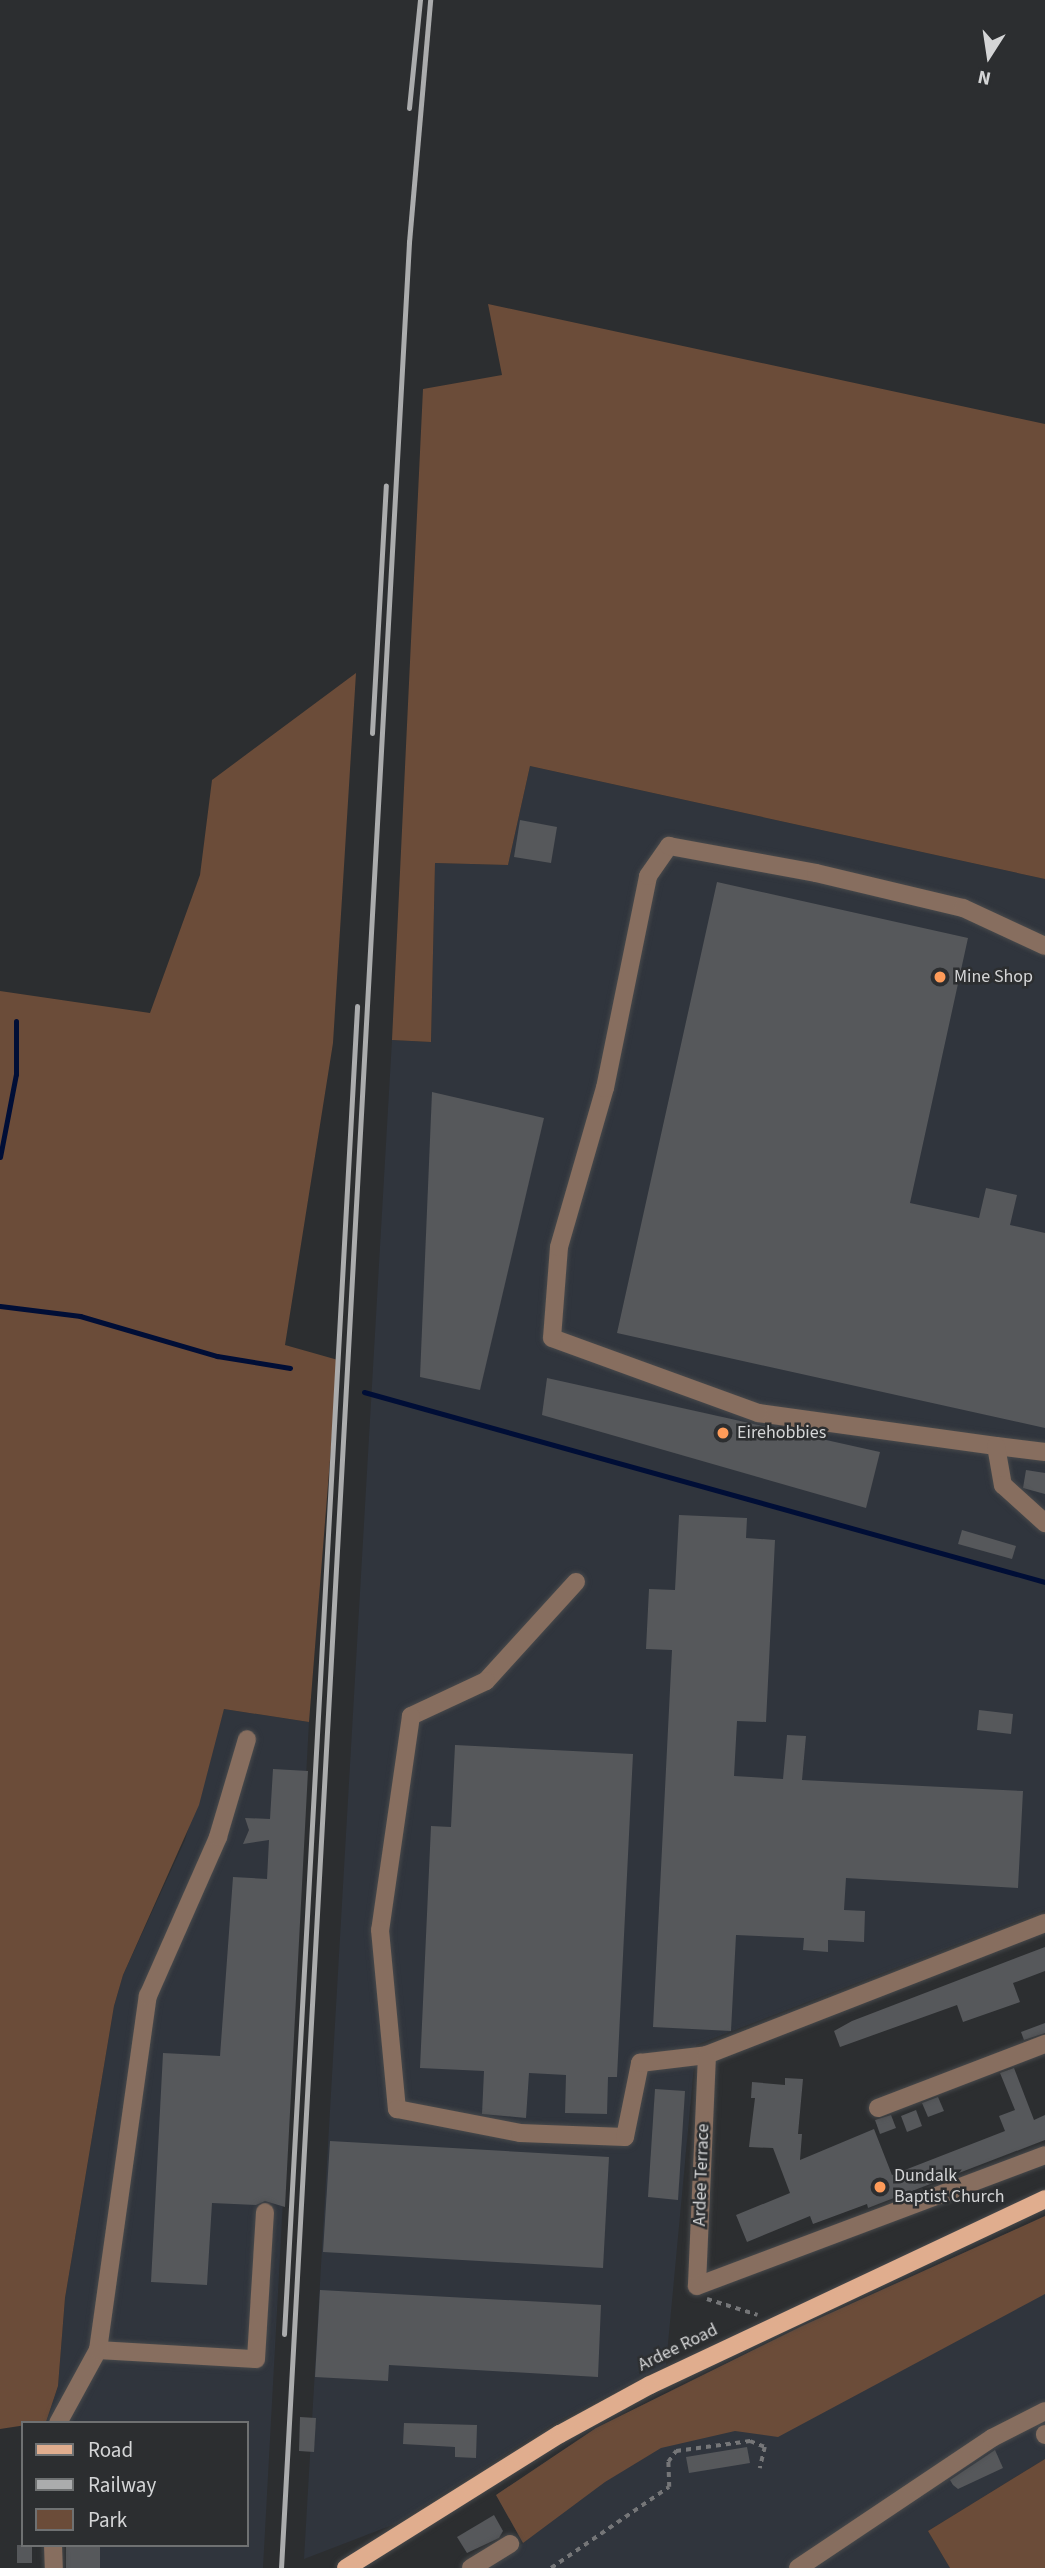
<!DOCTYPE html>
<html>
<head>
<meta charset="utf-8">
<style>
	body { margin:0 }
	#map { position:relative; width:1045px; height:2568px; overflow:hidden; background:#2c2e30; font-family:"Source Sans 3",sans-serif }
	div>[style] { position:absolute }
	.built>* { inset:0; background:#30353d }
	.green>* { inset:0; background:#6b4c39 }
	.stream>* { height:5px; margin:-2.5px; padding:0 2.5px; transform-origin:2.5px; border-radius:2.5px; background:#000e36 }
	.building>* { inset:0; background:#56585b }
	.path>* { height:3.5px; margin-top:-1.75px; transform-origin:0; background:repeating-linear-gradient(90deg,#757678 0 5px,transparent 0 10px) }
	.roads { filter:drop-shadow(0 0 2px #47494b) drop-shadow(0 0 2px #47494b) }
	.minor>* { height:18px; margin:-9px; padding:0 9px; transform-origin:9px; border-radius:9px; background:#876e5f }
	.major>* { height:18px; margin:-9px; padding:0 9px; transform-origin:9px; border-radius:9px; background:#e0ad8e }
	.rail>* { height:5px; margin:-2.5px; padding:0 2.5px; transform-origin:2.5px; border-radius:2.5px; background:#abacad }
	.dots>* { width:19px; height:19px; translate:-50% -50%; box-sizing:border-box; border:4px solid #2c2e30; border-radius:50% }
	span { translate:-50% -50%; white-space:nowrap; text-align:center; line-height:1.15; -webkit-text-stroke:5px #2c2e30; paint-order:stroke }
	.poi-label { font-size:18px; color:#d4d5d6 }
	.left { translate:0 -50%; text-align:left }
	.street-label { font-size:18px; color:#d4d5d6 }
	.legend { position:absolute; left:21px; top:2421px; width:228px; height:126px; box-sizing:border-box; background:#2c2e30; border:2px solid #6f7172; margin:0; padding:9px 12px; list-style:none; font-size:21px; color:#d4d5d6 }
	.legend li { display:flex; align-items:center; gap:14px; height:35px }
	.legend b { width:35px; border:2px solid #6f7172 }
	.north { position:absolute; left:954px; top:21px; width:70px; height:70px; -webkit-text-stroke:5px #2c2e30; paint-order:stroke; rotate:192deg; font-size:19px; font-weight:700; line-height:28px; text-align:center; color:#d4d5d6 }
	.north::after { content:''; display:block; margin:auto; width:24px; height:32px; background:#d4d5d6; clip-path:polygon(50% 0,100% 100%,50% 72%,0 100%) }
</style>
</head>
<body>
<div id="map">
	<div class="built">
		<i style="clip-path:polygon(530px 766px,1045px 879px,1045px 1910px,696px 2045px,666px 2365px,554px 2423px,395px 2524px,304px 2559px,392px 1040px,431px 1042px,435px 863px,508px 865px)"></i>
		<i style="clip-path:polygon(224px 1709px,309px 1722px,263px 2568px,66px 2568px,66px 2545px,247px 2545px,247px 2423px,46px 2422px,58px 2386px,65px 2298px,114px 2006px,123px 1975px,185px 1840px)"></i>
		<i style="clip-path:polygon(1045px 2216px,1045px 2459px,928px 2531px,950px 2568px,487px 2568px,523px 2543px,496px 2495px,596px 2428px,802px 2326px)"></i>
	</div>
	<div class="green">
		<i style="clip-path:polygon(488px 304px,1045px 424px,1045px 879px,530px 766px,508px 865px,435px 863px,431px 1042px,392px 1040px,423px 389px,502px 375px)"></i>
		<i style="clip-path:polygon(356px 673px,333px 1043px,285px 1345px,338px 1360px,309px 1722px,224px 1709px,199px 1805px,123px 1975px,114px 2006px,65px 2298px,58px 2386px,46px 2422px,0 2429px,0 991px,150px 1013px,200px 875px,212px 780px)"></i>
		<i style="clip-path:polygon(1045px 2216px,1045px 2294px,778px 2437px,735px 2431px,661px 2448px,605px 2482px,523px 2543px,496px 2495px,596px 2428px,802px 2326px)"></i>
		<i style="clip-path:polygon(1045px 2459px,1045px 2568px,950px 2568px,928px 2531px)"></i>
	</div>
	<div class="stream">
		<i style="left:0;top:1157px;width:85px;rotate:-79.1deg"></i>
		<i style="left:16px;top:1074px;width:53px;rotate:-90deg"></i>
		<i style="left:0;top:1306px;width:81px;rotate:7.1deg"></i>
		<i style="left:80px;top:1316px;width:143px;rotate:16.3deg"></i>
		<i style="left:217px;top:1356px;width:74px;rotate:9.3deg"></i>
		<i style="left:364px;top:1392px;width:707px;rotate:15.59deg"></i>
	</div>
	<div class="building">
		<i style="clip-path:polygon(520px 820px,557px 827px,551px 863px,514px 857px)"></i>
		<i style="clip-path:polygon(717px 882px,968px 938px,910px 1203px,979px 1218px,986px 1188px,1017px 1195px,1010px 1225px,1045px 1233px,1045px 1428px,617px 1333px)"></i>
		<i style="clip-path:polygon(432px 1092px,544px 1118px,480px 1390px,420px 1377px)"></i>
		<i style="clip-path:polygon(547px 1378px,880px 1452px,866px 1508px,542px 1415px)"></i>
		<i style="clip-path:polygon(1026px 1470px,1045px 1473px,1045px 1494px,1023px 1488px)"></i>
		<i style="clip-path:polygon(679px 1515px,747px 1518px,746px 1538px,775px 1540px,766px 1722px,737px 1721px,734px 1776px,783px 1779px,787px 1735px,806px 1736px,802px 1780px,1023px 1791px,1018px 1888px,846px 1878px,844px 1910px,865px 1911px,864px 1942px,828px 1940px,828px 1952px,803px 1950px,804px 1938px,736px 1935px,731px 2031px,653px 2027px,672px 1650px,646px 1649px,649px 1589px,675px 1590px)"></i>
		<i style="clip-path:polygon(962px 1530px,1016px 1546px,1012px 1559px,958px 1544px)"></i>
		<i style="clip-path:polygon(979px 1710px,1013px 1714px,1011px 1734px,977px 1730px)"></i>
		<i style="clip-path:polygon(455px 1745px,633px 1754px,617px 2077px,608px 2077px,607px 2114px,565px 2113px,566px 2075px,529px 2073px,526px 2118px,482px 2114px,484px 2071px,420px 2068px,431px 1826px,451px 1827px)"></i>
		<i style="clip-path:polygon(273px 1769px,308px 1771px,285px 2207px,265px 2201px,256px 2205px,212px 2203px,207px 2285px,151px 2282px,163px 2053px,220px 2056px,233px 1877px,267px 1879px,269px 1840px,243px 1844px,249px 1830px,245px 1818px,270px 1819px)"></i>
		<i style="clip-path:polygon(1045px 1947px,1045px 1971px,1013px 1983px,1020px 2002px,963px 2022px,957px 2005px,840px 2047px,834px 2031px,852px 2021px)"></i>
		<i style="clip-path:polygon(1045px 2023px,1045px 2033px,1024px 2040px,1021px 2032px)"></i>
		<i style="clip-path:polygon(1014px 2068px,1034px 2120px,1045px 2115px,1045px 2140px,868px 2208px,867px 2204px,813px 2224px,810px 2216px,747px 2242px,736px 2215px,790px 2193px,773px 2148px,749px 2147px,755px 2098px,751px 2098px,752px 2082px,785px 2085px,785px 2078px,803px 2079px,798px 2134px,802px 2134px,800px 2160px,874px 2129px,892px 2175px,1005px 2131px,999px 2116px,1015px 2110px,1000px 2073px)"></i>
		<i style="clip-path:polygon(655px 2089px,685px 2091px,678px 2200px,648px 2197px)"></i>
		<i style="clip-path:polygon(938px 2097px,944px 2111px,928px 2117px,922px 2103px)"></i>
		<i style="clip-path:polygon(916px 2110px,922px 2126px,907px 2132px,901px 2116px)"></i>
		<i style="clip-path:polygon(891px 2115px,896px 2128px,880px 2134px,875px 2120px)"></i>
		<i style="clip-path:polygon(330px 2141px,609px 2157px,603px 2268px,323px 2252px)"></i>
		<i style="clip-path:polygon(320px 2290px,601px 2305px,598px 2377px,389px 2365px,388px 2381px,315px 2377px)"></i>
		<i style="clip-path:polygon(300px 2417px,316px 2418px,314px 2452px,299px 2451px)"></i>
		<i style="clip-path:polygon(404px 2423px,477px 2425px,476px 2458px,455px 2457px,455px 2447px,403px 2444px)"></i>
		<i style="clip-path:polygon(747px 2447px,750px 2463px,689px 2473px,686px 2457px)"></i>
		<i style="clip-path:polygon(995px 2450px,1003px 2468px,958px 2489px,953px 2485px,950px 2480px)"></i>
		<i style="clip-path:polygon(494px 2515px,503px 2531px,499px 2538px,467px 2553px,457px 2537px)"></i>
		<i style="clip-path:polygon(17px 2545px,32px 2545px,32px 2563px,17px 2563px)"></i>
		<i style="clip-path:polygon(66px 2545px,100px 2545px,100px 2568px,66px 2568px)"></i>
	</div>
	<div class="path">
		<i style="left:707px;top:2299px;width:53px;rotate:17.4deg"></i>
		<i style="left:551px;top:2568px;width:143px;rotate:-34.5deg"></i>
		<i style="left:669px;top:2487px;width:25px;rotate:-92deg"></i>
		<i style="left:668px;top:2462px;width:14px;rotate:-54deg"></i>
		<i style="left:676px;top:2451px;width:75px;rotate:-7.7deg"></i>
		<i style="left:750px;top:2441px;width:16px;rotate:22deg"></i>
		<i style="left:765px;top:2447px;width:22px;rotate:103deg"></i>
	</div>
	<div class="roads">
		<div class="minor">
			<i style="left:996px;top:1446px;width:240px;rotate:-172.1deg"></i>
			<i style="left:758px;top:1413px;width:219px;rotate:-160deg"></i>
			<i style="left:552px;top:1338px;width:91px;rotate:-85.6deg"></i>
			<i style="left:559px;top:1247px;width:166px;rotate:-73.9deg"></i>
			<i style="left:605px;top:1088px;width:216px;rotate:-78.5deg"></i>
			<i style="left:648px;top:876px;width:37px;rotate:-55deg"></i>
			<i style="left:669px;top:846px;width:149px;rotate:10.4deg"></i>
			<i style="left:816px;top:873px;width:151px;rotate:13.4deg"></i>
			<i style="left:963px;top:908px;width:90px;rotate:24.9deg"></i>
			<i style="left:1045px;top:1452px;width:49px;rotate:-173deg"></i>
			<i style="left:996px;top:1446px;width:40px;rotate:80deg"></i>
			<i style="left:1003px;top:1485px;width:57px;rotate:42.1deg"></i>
			<i style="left:576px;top:1582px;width:134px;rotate:132.3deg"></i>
			<i style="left:486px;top:1681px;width:83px;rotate:155deg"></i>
			<i style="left:411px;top:1716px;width:216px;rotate:98.2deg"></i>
			<i style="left:380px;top:1930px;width:180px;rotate:84.6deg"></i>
			<i style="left:397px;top:2109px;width:125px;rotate:11deg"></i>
			<i style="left:520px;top:2133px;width:105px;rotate:2.2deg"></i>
			<i style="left:625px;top:2137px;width:76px;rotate:-78.5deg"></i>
			<i style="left:640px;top:2063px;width:67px;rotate:-6.8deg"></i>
			<i style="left:1045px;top:1923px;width:363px;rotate:158.7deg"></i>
			<i style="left:707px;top:2055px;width:231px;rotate:92.5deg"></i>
			<i style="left:697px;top:2286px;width:372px;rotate:-20.6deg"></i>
			<i style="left:878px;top:2108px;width:179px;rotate:-21deg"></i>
			<i style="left:98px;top:2350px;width:158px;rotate:3.3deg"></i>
			<i style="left:256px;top:2359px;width:147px;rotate:-86.5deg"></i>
			<i style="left:58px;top:2423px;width:83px;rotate:-61.3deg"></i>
			<i style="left:98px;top:2350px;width:358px;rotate:-82deg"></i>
			<i style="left:148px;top:1996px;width:174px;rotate:-66.2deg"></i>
			<i style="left:218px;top:1837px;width:102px;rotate:-73.5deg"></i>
			<i style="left:1045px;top:2434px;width:1px;rotate:90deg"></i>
			<i style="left:53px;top:2545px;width:23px;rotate:88deg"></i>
			<i style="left:471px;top:2568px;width:46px;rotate:-31.6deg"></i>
			<i style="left:798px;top:2568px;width:234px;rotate:-33.8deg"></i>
			<i style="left:992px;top:2438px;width:59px;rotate:-27deg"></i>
		</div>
		<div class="major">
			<i style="left:346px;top:2568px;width:252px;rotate:-32.1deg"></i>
			<i style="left:560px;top:2434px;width:102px;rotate:-28.6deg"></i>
			<i style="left:650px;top:2385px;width:437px;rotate:-25.2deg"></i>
		</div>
	</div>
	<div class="rail">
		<i style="left:409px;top:108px;width:109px;rotate:-84.2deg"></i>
		<i style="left:372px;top:733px;width:248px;rotate:-86.8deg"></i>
		<i style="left:284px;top:2334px;width:1330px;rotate:-86.85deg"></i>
		<i style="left:281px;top:2568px;width:2330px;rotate:-86.85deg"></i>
		<i style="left:409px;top:242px;width:243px;rotate:-85deg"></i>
	</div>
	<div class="dots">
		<i style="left:940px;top:977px;background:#fe9b59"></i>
		<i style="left:723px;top:1433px;background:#fe9b59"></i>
		<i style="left:880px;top:2187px;background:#fe9b59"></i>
	</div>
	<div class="poi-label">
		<span class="left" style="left:954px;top:977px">Mine Shop</span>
		<span class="left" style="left:737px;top:1433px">Eirehobbies</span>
		<span class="left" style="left:894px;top:2187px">Dundalk<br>Baptist Church</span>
	</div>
	<div class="street-label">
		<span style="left:702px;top:2175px;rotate:-88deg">Ardee Terrace</span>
		<span style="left:678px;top:2348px;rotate:-26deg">Ardee Road</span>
	</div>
	<ul class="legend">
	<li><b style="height:9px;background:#e0ad8e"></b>Road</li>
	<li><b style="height:9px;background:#abacad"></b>Railway</li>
	<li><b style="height:19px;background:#6b4c39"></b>Park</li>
	</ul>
	<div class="north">N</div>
</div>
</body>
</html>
